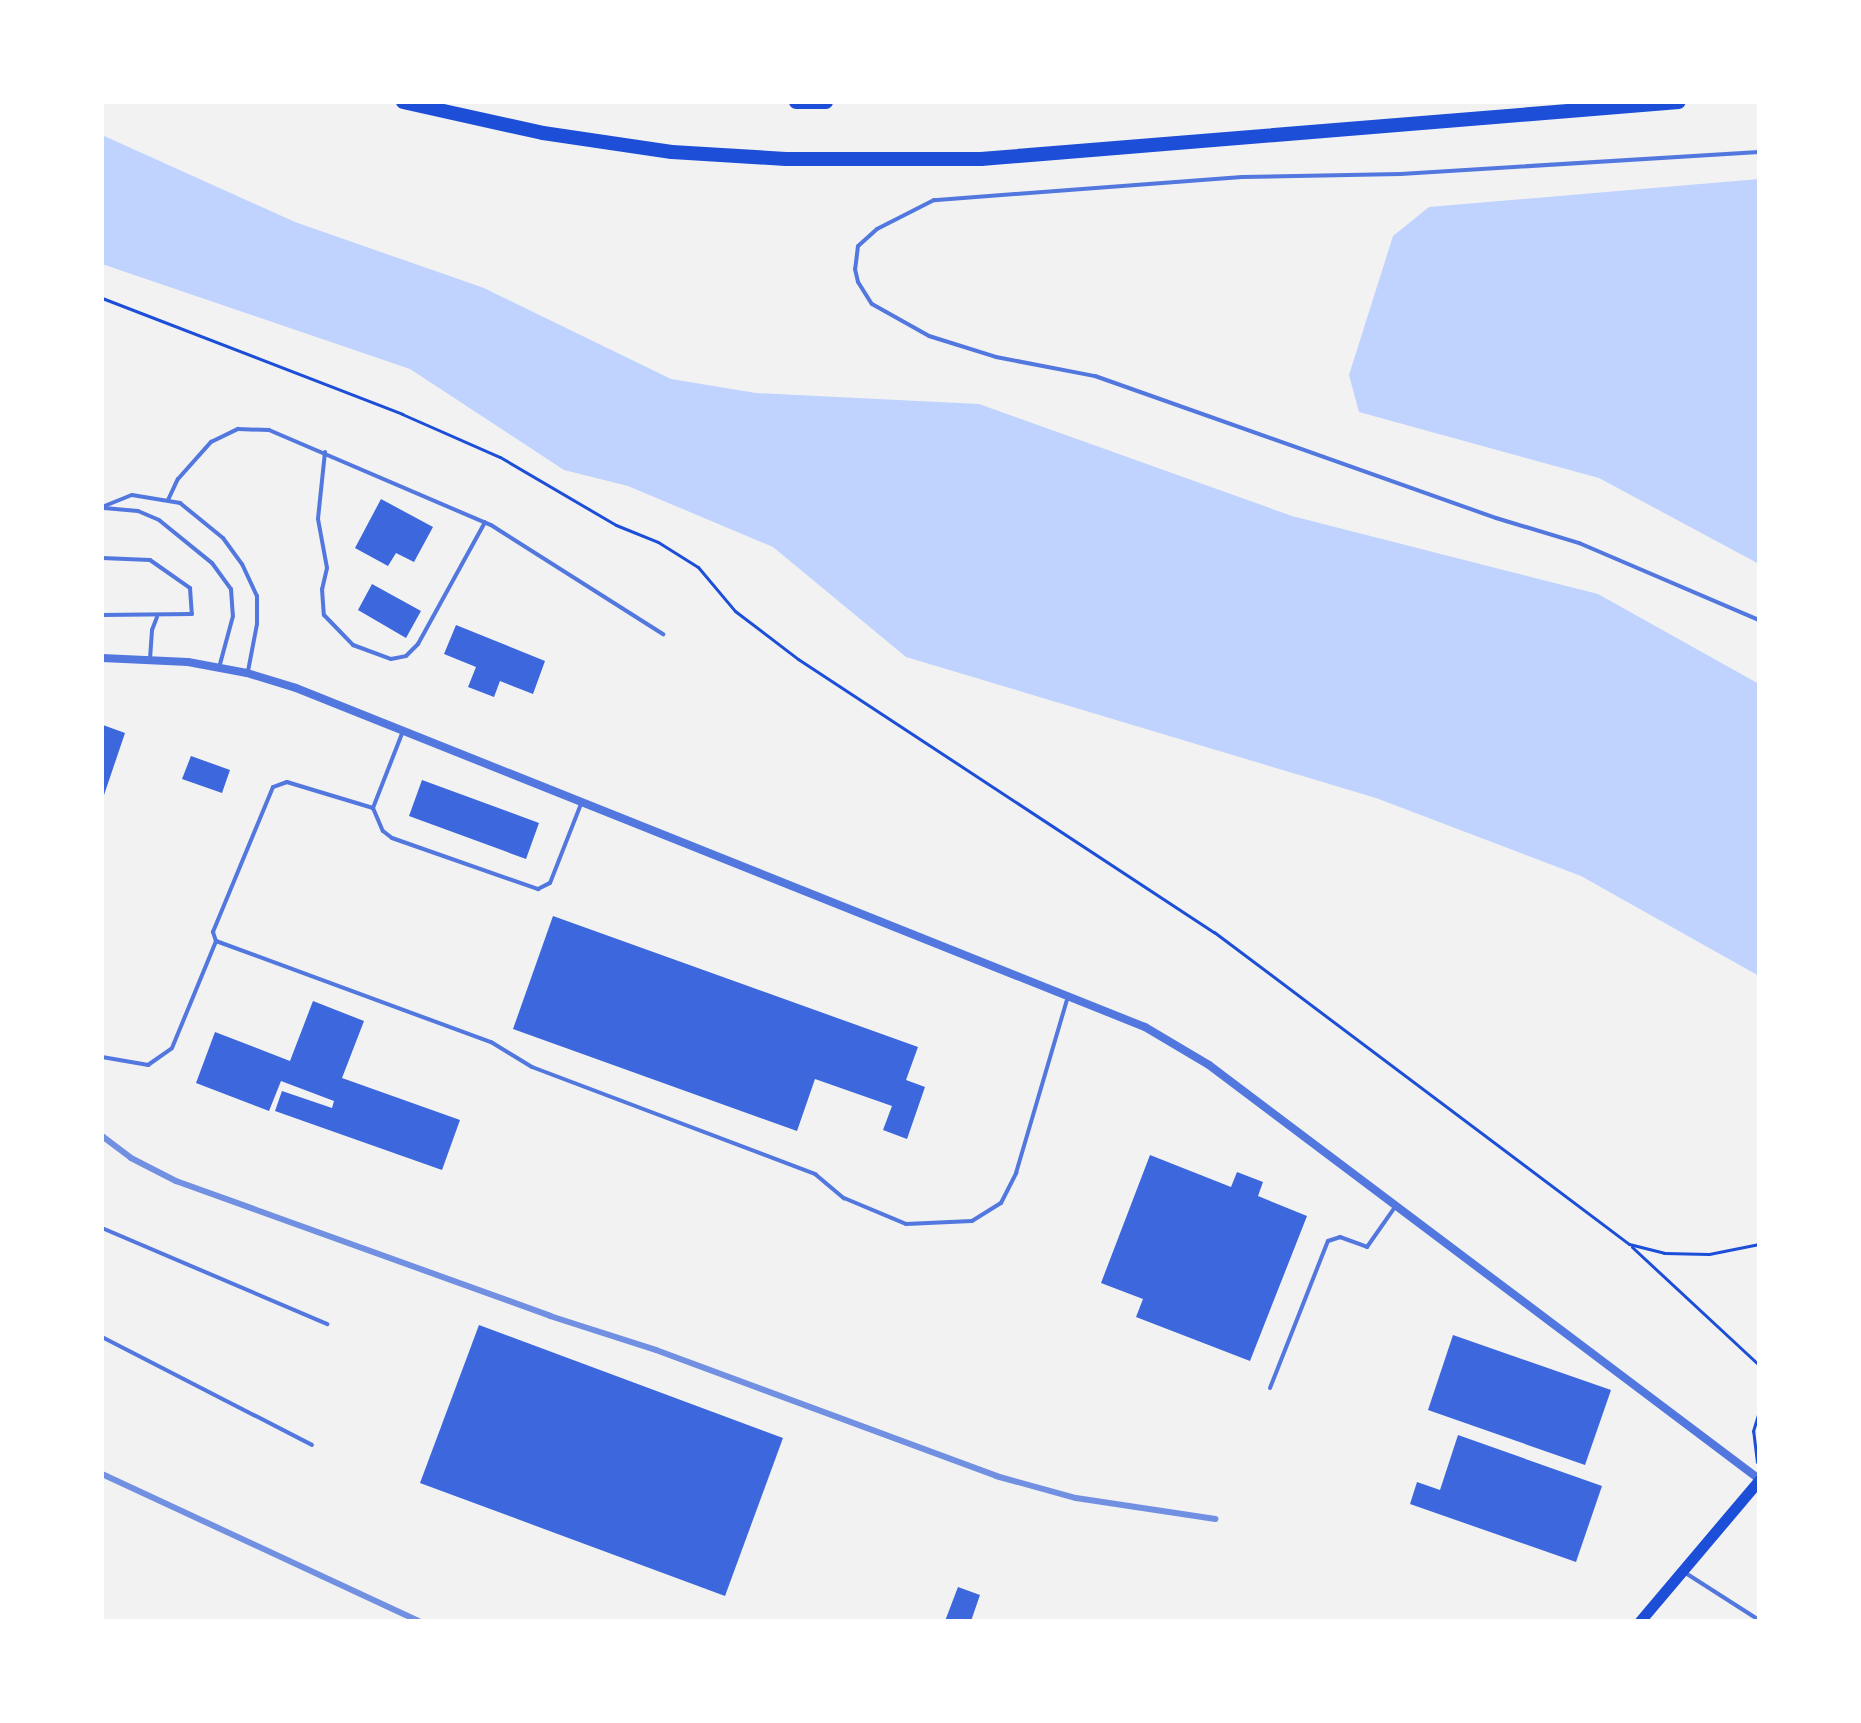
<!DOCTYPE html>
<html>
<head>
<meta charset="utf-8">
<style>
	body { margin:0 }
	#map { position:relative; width:1861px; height:1723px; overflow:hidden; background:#f2f2f2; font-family:Inter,sans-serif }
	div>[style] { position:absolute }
	.water>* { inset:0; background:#bfd3fe }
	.building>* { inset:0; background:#3d67dc }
	.path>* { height:3px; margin:-1.5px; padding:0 1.5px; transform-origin:1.5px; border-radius:1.5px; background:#1d4ed8 }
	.service>* { height:4px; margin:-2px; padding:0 2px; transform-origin:2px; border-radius:2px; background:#5277de }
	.minor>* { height:8px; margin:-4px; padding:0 4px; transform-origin:4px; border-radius:4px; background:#5277de }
	.secondary>* { height:11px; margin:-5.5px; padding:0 5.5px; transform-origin:5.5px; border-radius:5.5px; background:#1d4ed8 }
	.motorway>* { height:14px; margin:-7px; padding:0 7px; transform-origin:7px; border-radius:7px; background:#1d4ed8 }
	.rail>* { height:6px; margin:-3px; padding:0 3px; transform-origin:3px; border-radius:3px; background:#7290e2 }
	span { translate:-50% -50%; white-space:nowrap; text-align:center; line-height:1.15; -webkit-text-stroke:6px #fff; paint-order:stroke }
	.frame { position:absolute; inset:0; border:104px solid #fff; pointer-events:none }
</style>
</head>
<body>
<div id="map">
	<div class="water">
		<i style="clip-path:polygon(102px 135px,295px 222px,484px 288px,671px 379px,756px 393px,979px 404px,1292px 516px,1598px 594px,1759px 684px,1759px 976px,1581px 876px,1376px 798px,906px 657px,773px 547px,628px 486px,564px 470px,410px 369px,102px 264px)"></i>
		<i style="clip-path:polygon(1759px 179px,1759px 564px,1599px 478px,1359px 412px,1349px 375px,1393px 236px,1429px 207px)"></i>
	</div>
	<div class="building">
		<i style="clip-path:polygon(381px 499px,433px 527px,414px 562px,396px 553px,388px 566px,355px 548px)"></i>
		<i style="clip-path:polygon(372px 584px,421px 611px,406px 638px,358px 610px)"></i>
		<i style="clip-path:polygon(456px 625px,545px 661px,533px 694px,500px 681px,494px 697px,468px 687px,476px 667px,444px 654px)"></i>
		<i style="clip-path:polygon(103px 725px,125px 733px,103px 798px,102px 728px)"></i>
		<i style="clip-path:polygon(191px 756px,230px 770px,222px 793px,182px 779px)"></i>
		<i style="clip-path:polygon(422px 780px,539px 823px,526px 859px,409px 816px)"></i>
		<i style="clip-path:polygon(553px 916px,918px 1047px,906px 1080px,925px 1087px,907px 1139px,883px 1130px,892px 1106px,815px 1079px,797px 1131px,513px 1029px)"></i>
		<i style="clip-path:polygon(313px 1001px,364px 1021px,342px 1078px,460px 1120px,442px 1170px,275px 1111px,282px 1091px,332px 1108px,334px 1101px,281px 1081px,269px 1111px,196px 1083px,215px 1032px,290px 1061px)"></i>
		<i style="clip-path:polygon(1150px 1155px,1231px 1187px,1237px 1172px,1263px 1182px,1258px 1196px,1307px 1216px,1250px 1361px,1136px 1317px,1143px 1299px,1101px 1283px)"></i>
		<i style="clip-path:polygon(479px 1325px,783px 1438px,725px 1596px,420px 1483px)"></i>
		<i style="clip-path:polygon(1453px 1335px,1611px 1390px,1585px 1465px,1428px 1410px)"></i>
		<i style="clip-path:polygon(1458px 1435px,1602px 1486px,1576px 1562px,1410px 1504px,1417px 1482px,1440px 1490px)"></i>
		<i style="clip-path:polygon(958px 1587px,980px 1595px,971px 1621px,945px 1621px)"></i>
	</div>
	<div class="path">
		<i style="left:102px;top:298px;width:322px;rotate:21.1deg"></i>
		<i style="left:402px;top:414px;width:107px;rotate:23.7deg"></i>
		<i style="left:500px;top:457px;width:134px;rotate:30.4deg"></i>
		<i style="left:616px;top:525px;width:45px;rotate:22deg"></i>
		<i style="left:658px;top:542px;width:47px;rotate:32deg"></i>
		<i style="left:698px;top:567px;width:57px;rotate:49.9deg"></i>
		<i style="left:735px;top:611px;width:79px;rotate:37.3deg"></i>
		<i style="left:798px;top:659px;width:498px;rotate:33.3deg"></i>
		<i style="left:1214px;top:932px;width:519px;rotate:36.94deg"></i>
		<i style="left:1629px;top:1244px;width:36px;rotate:14deg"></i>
		<i style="left:1664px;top:1253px;width:45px;rotate:1.3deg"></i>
		<i style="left:1709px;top:1254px;width:51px;rotate:-11.3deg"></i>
		<i style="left:1632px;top:1247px;width:173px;rotate:42.9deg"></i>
		<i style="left:1757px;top:1462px;width:31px;rotate:-97deg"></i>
		<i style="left:1753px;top:1431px;width:21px;rotate:-73deg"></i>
	</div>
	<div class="service">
		<i style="left:1759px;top:152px;width:359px;rotate:176.5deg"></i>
		<i style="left:1401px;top:174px;width:159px;rotate:178.9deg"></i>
		<i style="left:1242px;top:177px;width:309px;rotate:175.7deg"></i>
		<i style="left:934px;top:200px;width:64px;rotate:153deg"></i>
		<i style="left:877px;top:229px;width:25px;rotate:138deg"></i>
		<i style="left:858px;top:246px;width:23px;rotate:97deg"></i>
		<i style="left:855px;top:269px;width:13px;rotate:77deg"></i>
		<i style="left:858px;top:282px;width:26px;rotate:58deg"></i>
		<i style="left:872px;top:304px;width:65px;rotate:29.3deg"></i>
		<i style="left:929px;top:336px;width:70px;rotate:17.4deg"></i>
		<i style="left:996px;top:357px;width:101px;rotate:10.9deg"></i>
		<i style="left:1095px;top:376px;width:425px;rotate:19.5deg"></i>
		<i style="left:1496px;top:518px;width:87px;rotate:16.8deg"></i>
		<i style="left:1579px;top:543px;width:196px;rotate:23.2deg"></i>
		<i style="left:325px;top:452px;width:67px;rotate:96deg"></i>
		<i style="left:318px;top:519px;width:50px;rotate:79.6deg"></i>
		<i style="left:327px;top:568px;width:22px;rotate:103deg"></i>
		<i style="left:322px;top:589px;width:26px;rotate:86deg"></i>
		<i style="left:324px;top:615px;width:42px;rotate:46deg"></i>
		<i style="left:353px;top:645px;width:40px;rotate:20.2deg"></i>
		<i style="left:391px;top:659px;width:15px;rotate:-11deg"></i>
		<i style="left:406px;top:656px;width:17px;rotate:-45deg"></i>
		<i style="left:418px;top:644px;width:139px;rotate:-61.2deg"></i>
		<i style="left:168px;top:500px;width:23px;rotate:-65deg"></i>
		<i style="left:178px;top:479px;width:50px;rotate:-48.3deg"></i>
		<i style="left:211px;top:442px;width:30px;rotate:-26deg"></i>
		<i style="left:238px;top:429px;width:31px;rotate:2deg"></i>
		<i style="left:269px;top:430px;width:241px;rotate:23.2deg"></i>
		<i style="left:491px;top:525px;width:204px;rotate:32.4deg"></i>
		<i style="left:102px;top:507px;width:32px;rotate:-22deg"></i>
		<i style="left:132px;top:495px;width:49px;rotate:9.5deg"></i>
		<i style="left:180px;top:503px;width:55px;rotate:39.1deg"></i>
		<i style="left:223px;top:538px;width:32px;rotate:54deg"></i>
		<i style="left:242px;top:564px;width:35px;rotate:65deg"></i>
		<i style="left:257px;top:596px;width:28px;rotate:90deg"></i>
		<i style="left:257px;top:624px;width:48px;rotate:100.8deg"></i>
		<i style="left:104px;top:508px;width:34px;rotate:5deg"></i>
		<i style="left:138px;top:511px;width:23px;rotate:23deg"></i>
		<i style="left:159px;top:520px;width:68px;rotate:39.1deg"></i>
		<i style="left:212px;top:563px;width:32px;rotate:54deg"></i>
		<i style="left:231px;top:589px;width:27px;rotate:86deg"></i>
		<i style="left:233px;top:616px;width:54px;rotate:105.1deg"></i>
		<i style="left:102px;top:558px;width:48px;rotate:2.4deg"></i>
		<i style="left:150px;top:560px;width:49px;rotate:35deg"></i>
		<i style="left:190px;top:588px;width:26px;rotate:86deg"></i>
		<i style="left:192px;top:614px;width:90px;rotate:179.4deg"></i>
		<i style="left:150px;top:659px;width:29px;rotate:-86deg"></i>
		<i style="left:152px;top:630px;width:14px;rotate:-69deg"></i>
		<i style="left:403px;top:731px;width:83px;rotate:111.3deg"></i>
		<i style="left:373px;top:808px;width:90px;rotate:-163.2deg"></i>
		<i style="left:287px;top:782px;width:15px;rotate:160deg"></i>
		<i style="left:273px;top:787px;width:157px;rotate:112.5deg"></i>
		<i style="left:213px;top:932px;width:9px;rotate:72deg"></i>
		<i style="left:216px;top:941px;width:293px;rotate:20.2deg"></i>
		<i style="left:491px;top:1042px;width:48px;rotate:31.4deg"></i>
		<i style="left:532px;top:1067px;width:303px;rotate:20.7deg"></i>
		<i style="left:815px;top:1174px;width:38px;rotate:40deg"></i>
		<i style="left:844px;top:1198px;width:67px;rotate:22.8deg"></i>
		<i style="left:906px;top:1224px;width:66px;rotate:-2.6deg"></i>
		<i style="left:972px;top:1221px;width:34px;rotate:-32deg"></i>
		<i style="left:1001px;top:1203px;width:34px;rotate:-63deg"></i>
		<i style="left:1016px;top:1173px;width:184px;rotate:-73.6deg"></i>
		<i style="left:373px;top:808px;width:25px;rotate:67deg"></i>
		<i style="left:383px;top:831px;width:11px;rotate:38deg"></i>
		<i style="left:392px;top:838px;width:155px;rotate:19.3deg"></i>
		<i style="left:538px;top:889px;width:13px;rotate:-27deg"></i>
		<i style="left:550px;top:883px;width:85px;rotate:-68.6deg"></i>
		<i style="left:102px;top:1057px;width:47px;rotate:9.9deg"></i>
		<i style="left:148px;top:1065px;width:29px;rotate:-35deg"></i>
		<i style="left:172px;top:1048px;width:116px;rotate:-67.6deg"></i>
		<i style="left:102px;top:1228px;width:245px;rotate:23.1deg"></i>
		<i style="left:102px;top:1337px;width:236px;rotate:27.2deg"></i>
		<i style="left:1270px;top:1388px;width:158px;rotate:-68.5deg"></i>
		<i style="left:1328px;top:1241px;width:13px;rotate:-18deg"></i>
		<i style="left:1340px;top:1237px;width:29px;rotate:20deg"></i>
		<i style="left:1367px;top:1247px;width:49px;rotate:-55deg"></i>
		<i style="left:1684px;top:1572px;width:89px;rotate:32.6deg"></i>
	</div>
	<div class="minor">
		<i style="left:102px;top:658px;width:86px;rotate:2.7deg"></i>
		<i style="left:188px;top:662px;width:60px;rotate:10.6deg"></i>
		<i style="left:247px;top:673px;width:51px;rotate:17deg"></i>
		<i style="left:296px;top:688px;width:914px;rotate:21.77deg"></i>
		<i style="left:1145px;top:1027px;width:74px;rotate:30.7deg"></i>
		<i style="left:1209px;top:1065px;width:688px;rotate:36.97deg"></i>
	</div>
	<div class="secondary">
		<i style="left:1640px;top:1621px;width:185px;rotate:-49.8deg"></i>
	</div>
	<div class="motorway">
		<i style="left:403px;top:102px;width:143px;rotate:12.5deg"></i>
		<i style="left:543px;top:133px;width:130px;rotate:8.4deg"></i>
		<i style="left:672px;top:152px;width:114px;rotate:3.5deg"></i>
		<i style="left:786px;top:159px;width:195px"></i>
		<i style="left:981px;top:159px;width:700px;rotate:-4.67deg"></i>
		<i style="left:796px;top:102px;width:30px"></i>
	</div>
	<div class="rail">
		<i style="left:102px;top:1136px;width:36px;rotate:37deg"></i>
		<i style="left:131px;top:1158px;width:51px;rotate:27.1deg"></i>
		<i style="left:176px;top:1181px;width:398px;rotate:19.8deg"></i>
		<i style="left:550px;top:1316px;width:111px;rotate:17.8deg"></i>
		<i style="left:656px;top:1350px;width:363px;rotate:20.3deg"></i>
		<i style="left:996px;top:1476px;width:83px;rotate:15.4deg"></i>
		<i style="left:1076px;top:1498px;width:141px;rotate:8.6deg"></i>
		<i style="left:102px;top:1474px;width:349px;rotate:24.9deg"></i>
	</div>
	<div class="frame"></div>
</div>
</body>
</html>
